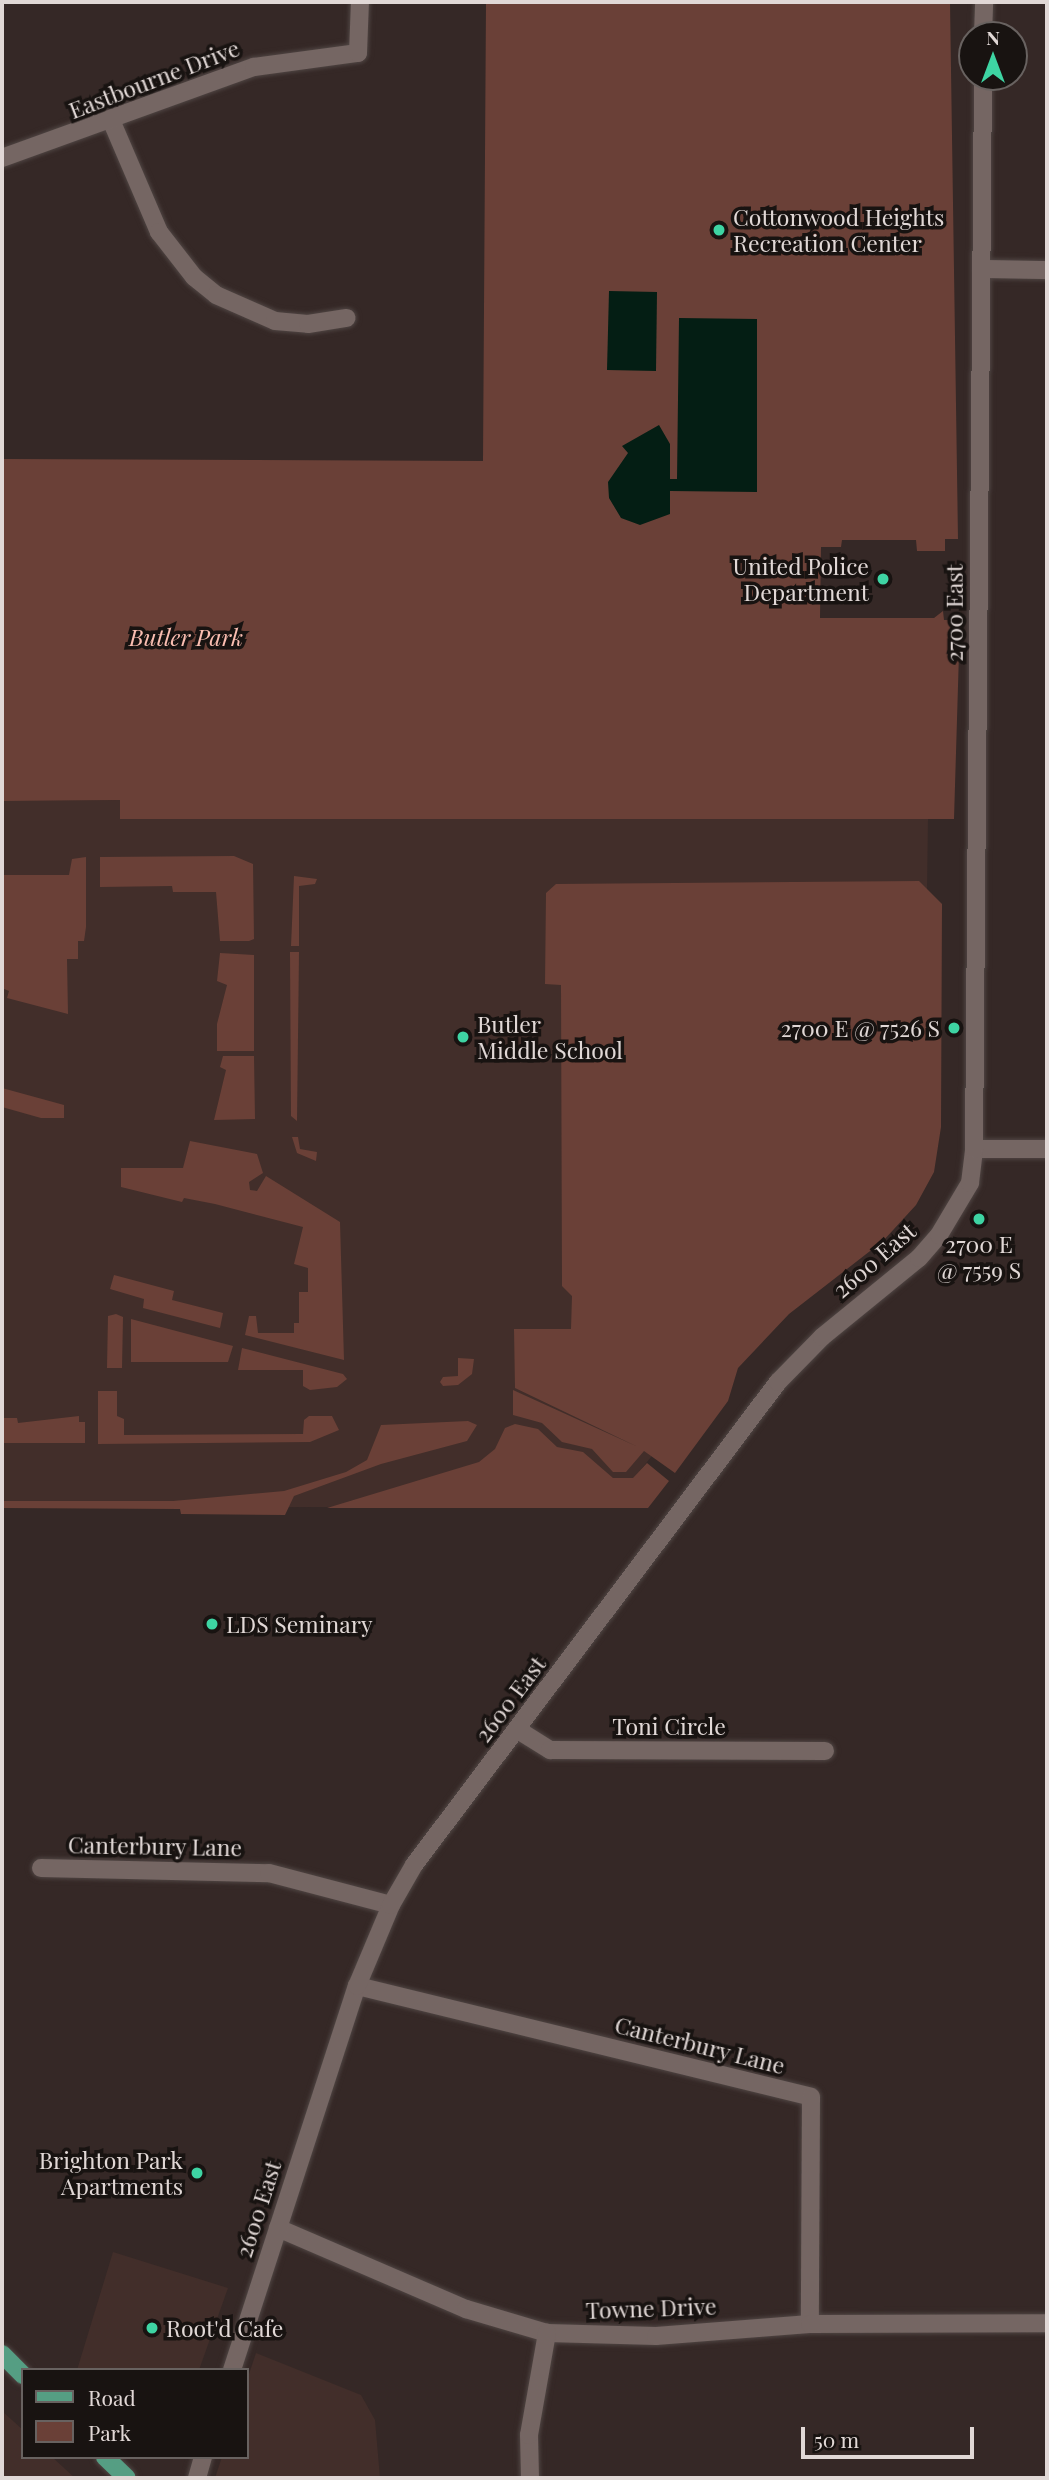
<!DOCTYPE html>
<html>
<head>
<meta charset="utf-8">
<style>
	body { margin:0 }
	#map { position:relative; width:1049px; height:2480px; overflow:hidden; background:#352826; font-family:"Playfair Display",serif }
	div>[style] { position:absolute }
	.built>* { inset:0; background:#422e2a }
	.green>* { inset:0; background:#6a4037 }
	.water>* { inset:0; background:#041e14 }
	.roads { filter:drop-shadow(0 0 2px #4f4543) drop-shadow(0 0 2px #4f4543) }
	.minor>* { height:18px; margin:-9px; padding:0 9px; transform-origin:9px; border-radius:9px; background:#756663 }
	.major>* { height:18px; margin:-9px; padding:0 9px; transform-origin:9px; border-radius:9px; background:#559e83 }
	.dots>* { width:19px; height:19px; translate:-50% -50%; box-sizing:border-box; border:4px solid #181311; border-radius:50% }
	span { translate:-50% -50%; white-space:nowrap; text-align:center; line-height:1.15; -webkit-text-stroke:7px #181311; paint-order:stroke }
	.street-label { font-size:23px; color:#e1d8d6 }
	.poi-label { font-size:23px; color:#e1d8d6 }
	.left { translate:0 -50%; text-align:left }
	.right { translate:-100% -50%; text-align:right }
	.park-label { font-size:23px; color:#fbbeb1; font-style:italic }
	.frame { position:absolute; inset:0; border:4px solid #e1d8d6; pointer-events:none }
	.legend { position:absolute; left:21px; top:2368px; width:228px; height:91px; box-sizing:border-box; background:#181311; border:2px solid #686260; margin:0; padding:9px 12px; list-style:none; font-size:21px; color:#e1d8d6 }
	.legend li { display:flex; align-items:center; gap:14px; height:35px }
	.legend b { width:35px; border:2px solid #686260 }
	.north { position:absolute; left:958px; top:21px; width:70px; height:70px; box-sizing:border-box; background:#181311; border:2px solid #686260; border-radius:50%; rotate:0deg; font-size:19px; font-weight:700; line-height:28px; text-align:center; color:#e1d8d6 }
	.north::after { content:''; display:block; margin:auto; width:24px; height:32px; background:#3ed4a3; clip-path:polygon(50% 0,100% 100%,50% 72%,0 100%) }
	.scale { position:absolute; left:801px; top:2427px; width:173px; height:32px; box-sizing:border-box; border:4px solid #e1d8d6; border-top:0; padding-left:9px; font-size:21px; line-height:24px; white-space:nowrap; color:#e1d8d6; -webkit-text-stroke:5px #181311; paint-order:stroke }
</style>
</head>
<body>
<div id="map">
	<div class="built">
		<i style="clip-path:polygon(120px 800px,121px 819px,928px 819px,923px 1186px,725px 1367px,633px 1479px,580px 1506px,2px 1508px,2px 801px)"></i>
		<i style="clip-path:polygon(113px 2252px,228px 2288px,199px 2370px,77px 2370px)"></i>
		<i style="clip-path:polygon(256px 2353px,361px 2395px,375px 2420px,380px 2478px,215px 2478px,222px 2457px,247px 2457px,247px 2380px)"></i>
		<i style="clip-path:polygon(2px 2411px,23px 2430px,23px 2457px,52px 2457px,75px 2478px,2px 2478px)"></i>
	</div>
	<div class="green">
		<i style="clip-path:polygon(486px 2px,950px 2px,958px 539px,945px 539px,945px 551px,917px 551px,916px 540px,842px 540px,841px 547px,821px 547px,820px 618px,934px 618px,943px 611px,944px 620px,960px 620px,954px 819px,120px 819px,120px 800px,2px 801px,2px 459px,483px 461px)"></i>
		<i style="clip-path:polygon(234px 856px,253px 864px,254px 939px,249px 941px,220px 941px,216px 892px,173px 892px,172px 886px,100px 887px,100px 857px)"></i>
		<i style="clip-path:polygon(86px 857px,86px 927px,84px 941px,78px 941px,78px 959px,67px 959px,68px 1014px,7px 998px,9px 991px,2px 988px,2px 875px,69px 875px,72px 859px)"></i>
		<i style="clip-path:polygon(294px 876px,317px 879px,315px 884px,299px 886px,299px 946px,291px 946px)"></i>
		<i style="clip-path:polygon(919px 881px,942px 904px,941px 1127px,934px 1172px,916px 1205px,883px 1241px,789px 1314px,738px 1368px,728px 1401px,675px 1473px,644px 1451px,626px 1472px,613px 1472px,592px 1449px,562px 1442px,542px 1423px,513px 1415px,513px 1390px,638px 1447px,515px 1388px,514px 1329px,571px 1329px,572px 1296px,562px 1286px,561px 985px,545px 984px,546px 893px,556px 884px)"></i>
		<i style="clip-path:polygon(290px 952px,299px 952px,297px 1121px,291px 1116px)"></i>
		<i style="clip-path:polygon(220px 953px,254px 955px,254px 1051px,217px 1051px,217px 1024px,227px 985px,217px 981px)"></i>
		<i style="clip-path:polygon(223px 1056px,254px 1056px,255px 1119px,214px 1120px,226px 1070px,220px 1067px)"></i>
		<i style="clip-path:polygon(2px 1088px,64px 1105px,64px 1118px,41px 1118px,2px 1107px)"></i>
		<i style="clip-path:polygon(292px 1137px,298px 1137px,300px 1149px,317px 1152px,316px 1161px,297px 1153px)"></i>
		<i style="clip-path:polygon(190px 1141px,257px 1154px,263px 1173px,249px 1182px,250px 1190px,257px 1191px,266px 1176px,340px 1222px,344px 1360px,245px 1335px,249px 1316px,256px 1316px,258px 1333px,294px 1333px,294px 1323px,299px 1323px,299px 1292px,308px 1292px,308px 1268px,294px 1264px,303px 1227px,215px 1204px,184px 1198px,182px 1202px,121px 1187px,121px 1168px,183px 1168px)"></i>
		<i style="clip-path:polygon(114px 1275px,174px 1291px,172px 1300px,223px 1313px,220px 1328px,143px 1308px,144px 1299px,110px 1289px)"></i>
		<i style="clip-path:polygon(116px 1314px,123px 1317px,122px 1368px,107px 1368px,108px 1316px)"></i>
		<i style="clip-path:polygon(131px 1319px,233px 1346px,228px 1362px,131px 1362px)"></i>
		<i style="clip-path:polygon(242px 1348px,343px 1374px,347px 1379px,337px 1387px,310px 1390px,303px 1386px,303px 1370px,238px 1370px)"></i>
		<i style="clip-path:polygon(458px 1358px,474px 1359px,472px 1374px,458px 1385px,443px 1386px,440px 1382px,443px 1377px,458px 1376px)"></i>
		<i style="clip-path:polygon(98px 1391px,117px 1391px,117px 1416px,124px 1419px,124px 1435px,303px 1434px,304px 1420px,309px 1416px,332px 1416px,339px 1430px,310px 1442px,98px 1444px)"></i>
		<i style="clip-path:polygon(79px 1416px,79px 1422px,85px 1422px,85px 1443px,2px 1443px,2px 1418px,17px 1418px,18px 1423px)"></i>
		<i style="clip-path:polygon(468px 1421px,477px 1425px,467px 1441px,381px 1464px,294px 1496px,285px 1515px,181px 1514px,180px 1509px,2px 1508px,2px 1501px,173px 1501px,284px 1491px,346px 1472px,367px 1460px,381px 1425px)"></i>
		<i style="clip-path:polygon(515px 1424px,538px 1429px,557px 1447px,583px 1452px,613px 1478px,633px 1478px,647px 1463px,669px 1481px,648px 1508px,327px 1508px,479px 1462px,495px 1449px,505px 1428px)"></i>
	</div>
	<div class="water">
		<i style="clip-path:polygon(609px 291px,657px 292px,656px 371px,607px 370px)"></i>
		<i style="clip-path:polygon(679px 318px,757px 319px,757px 492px,670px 491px,670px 514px,640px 525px,621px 518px,609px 498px,608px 482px,628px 453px,622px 446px,659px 425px,670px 444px,670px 479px,677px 479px)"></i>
	</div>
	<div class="roads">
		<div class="minor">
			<i style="left:983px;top:35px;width:33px;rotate:-88deg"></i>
			<i style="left:111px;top:120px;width:122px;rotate:66.8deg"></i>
			<i style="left:159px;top:232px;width:57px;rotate:52.1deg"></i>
			<i style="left:194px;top:277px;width:28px;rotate:39deg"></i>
			<i style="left:216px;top:295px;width:64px;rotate:23.8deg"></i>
			<i style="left:275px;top:321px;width:33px;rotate:5deg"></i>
			<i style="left:308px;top:324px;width:39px;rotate:-9deg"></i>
			<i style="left:2px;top:158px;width:268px;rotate:-19.9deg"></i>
			<i style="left:254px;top:67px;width:105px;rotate:-7.7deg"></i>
			<i style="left:358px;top:53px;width:51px;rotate:-87.8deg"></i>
			<i style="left:981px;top:269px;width:66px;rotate:0.9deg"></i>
			<i style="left:974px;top:1149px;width:73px"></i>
			<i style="left:518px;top:1730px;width:38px;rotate:32deg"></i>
			<i style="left:550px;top:1750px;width:275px;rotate:0.2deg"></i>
			<i style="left:41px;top:1868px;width:228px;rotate:1.3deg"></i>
			<i style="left:269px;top:1873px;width:126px;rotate:14.7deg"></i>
			<i style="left:357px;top:1986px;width:467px;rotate:13.7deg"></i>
			<i style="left:811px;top:2097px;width:227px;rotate:90.3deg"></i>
			<i style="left:278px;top:2228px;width:205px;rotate:23.3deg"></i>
			<i style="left:466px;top:2309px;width:84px;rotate:16.5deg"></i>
			<i style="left:547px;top:2333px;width:109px;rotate:1.6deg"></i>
			<i style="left:656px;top:2336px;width:154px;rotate:-4.5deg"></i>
			<i style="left:810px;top:2324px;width:237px;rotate:-0.2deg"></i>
			<i style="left:232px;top:2370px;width:404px;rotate:-72deg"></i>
			<i style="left:357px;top:1986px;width:88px;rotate:-67.2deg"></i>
			<i style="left:391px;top:1905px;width:46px;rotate:-60.1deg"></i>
			<i style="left:414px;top:1865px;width:605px;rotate:-53deg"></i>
			<i style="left:778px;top:1382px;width:63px;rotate:-45.6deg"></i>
			<i style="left:822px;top:1337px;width:125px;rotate:-39.2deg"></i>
			<i style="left:919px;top:1258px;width:30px;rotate:-49deg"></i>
			<i style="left:939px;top:1235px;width:61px;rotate:-59.2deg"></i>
			<i style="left:970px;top:1183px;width:34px;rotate:-83deg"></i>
			<i style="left:974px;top:1149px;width:1072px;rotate:-89.52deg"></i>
			<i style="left:197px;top:2478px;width:22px;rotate:-74deg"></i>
			<i style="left:530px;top:2478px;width:43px;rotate:-91.3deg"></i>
			<i style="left:529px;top:2435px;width:104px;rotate:-80deg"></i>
		</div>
		<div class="major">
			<i style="left:2px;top:2354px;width:30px;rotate:45deg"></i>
			<i style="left:105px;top:2457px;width:30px;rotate:44deg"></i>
		</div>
	</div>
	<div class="dots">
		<i style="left:719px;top:230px;background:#3ed4a3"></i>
		<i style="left:883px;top:579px;background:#3ed4a3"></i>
		<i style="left:954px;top:1028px;background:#3ed4a3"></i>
		<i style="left:463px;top:1037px;background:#3ed4a3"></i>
		<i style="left:979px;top:1219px;background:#3ed4a3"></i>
		<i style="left:212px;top:1624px;background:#3ed4a3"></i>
		<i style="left:197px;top:2173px;background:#3ed4a3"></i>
		<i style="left:152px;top:2328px;background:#3ed4a3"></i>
	</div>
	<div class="street-label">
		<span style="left:154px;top:79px;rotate:-21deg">Eastbourne Drive</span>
		<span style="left:954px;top:613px;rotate:-90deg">2700 East</span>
		<span style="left:874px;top:1260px;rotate:-41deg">2600 East</span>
		<span style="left:510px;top:1699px;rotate:-53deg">2600 East</span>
		<span style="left:669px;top:1726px">Toni Circle</span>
		<span style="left:155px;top:1846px;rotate:1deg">Canterbury Lane</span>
		<span style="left:700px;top:2045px;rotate:14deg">Canterbury Lane</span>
		<span style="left:258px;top:2209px;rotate:-72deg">2600 East</span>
		<span style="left:651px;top:2308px;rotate:-2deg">Towne Drive</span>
	</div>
	<div class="poi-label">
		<span class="left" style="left:733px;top:230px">Cottonwood Heights<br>Recreation Center</span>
		<span class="right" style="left:869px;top:579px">United Police<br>Department</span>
		<span class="left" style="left:477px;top:1037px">Butler<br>Middle School</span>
		<span class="right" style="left:940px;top:1028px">2700 E @ 7526 S</span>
		<span style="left:979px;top:1257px">2700 E<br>@ 7559 S</span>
		<span class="left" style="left:226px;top:1624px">LDS Seminary</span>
		<span class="right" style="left:183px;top:2173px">Brighton Park<br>Apartments</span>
		<span class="left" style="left:166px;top:2328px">Root'd Cafe</span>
	</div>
	<div class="park-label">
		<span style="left:186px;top:637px">Butler Park</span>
	</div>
	<div class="frame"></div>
	<ul class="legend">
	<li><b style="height:9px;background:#559e83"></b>Road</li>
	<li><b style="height:19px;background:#6a4037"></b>Park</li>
	</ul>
	<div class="north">N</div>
	<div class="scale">50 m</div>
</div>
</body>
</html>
